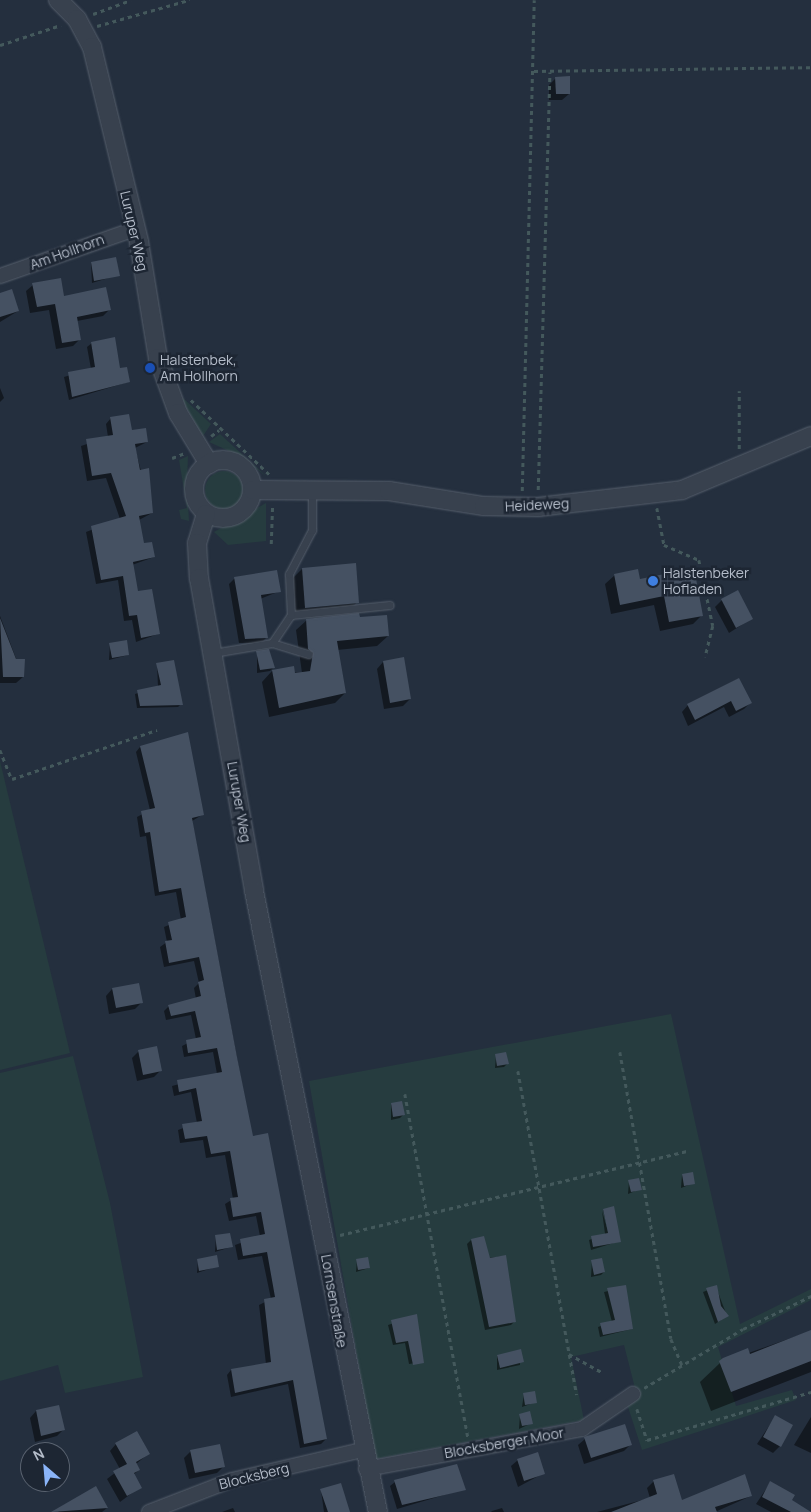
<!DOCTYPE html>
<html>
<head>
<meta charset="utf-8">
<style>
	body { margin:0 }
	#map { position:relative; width:811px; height:1512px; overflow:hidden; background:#242f3e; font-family:Manrope,sans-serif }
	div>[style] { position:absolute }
	.green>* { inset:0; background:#263c3f }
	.round { border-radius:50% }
	.shadow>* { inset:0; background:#0007 }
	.building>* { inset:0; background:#455162 }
	.path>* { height:2.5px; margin-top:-1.25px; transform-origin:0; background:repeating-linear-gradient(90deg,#44595c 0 4px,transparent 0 8px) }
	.roads { filter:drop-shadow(0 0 1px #565f6c) drop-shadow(0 0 1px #565f6c) }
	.service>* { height:7px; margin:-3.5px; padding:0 3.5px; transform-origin:3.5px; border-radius:3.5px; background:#38414e }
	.minor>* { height:14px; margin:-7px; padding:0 7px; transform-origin:7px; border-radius:7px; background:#38414e }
	.tertiary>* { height:18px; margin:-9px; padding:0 9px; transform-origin:9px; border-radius:9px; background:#38414e }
	.tertiary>.ring { margin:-9px; padding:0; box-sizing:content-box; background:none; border:18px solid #38414e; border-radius:50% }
	.dots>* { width:14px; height:14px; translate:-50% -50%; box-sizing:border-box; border:2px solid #1d2633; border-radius:50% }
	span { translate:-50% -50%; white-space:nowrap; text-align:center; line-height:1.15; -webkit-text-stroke:5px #1d2633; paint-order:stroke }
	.street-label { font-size:14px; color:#b4bcc9 }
	.poi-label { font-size:14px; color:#b4bcc9 }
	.left { translate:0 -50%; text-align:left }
	.north { position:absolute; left:20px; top:1442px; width:50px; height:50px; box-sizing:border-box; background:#1d2633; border:1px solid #59626f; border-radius:50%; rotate:333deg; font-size:14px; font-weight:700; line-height:20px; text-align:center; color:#b4bcc9 }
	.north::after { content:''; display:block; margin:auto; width:18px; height:22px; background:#8ab4f8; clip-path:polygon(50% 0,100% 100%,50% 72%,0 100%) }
</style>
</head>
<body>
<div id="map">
	<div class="green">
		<i style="clip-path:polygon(183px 398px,211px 424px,203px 436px,181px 399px)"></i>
		<i style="clip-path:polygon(220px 434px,267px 477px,240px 456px,209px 442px)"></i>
		<i style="clip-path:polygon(188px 456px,187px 486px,189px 521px,181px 519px,179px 510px,187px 508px,179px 460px)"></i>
		<i class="round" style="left:205px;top:471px;width:38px;height:38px"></i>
		<i style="clip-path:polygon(266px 503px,266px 541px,228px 545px,214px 532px)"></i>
		<i style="clip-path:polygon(0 761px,70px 1053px,0 1070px)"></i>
		<i style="clip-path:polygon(671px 1014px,740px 1324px,811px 1289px,811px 1300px,718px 1347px,736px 1406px,792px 1390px,796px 1400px,642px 1450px,627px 1404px,637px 1396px,624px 1345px,571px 1357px,584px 1420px,375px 1459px,309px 1081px)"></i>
		<i style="clip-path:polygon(73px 1056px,110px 1203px,143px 1377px,65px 1393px,58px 1365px,0 1381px,0 1073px)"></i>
	</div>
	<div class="shadow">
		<i style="clip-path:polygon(556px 78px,569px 94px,562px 100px,549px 100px,549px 85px)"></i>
		<i style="clip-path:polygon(91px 263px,118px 275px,92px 283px)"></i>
		<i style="clip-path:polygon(33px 285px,63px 298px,110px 309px,103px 316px,77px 321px,80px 339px,73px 346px,56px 349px,49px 310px,30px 313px,26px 291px)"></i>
		<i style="clip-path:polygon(0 294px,18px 311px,0 322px)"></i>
		<i style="clip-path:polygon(92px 343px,128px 382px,69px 400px,64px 377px,91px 369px,87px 347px)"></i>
		<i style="clip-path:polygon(0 388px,4px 398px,0 402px)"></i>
		<i style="clip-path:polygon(111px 418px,147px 442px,135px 448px,152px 513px,139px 520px,143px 545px,154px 557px,132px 565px,137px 593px,158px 634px,136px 642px,132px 620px,124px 621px,118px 580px,96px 584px,86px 532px,120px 519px,106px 478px,87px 481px,81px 446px,108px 437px,106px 424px)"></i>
		<i style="clip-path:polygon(302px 569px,357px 602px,347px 613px,295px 618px,292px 579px)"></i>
		<i style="clip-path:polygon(276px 571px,280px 591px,260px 599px,266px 638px,261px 643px,239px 643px,229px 584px,234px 579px)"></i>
		<i style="clip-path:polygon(615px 575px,639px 581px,702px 615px,693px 624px,660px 631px,654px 605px,611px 614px,605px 584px)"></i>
		<i style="clip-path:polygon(722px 600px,751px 619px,729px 633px,715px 607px)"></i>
		<i style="clip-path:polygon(0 616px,23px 677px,16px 683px,0 683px)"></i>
		<i style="clip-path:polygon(307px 620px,388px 636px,377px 646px,337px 650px,345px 693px,335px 703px,269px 717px,262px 682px,272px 671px,302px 673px,296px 630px)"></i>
		<i style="clip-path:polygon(110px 644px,128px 655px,109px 660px)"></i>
		<i style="clip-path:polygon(257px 652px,273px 668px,270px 671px,257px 673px)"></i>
		<i style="clip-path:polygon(383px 662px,410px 699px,403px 706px,384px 709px,377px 669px)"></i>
		<i style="clip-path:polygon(157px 664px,181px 704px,178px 707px,137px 708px,135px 694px,158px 687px)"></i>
		<i style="clip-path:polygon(738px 679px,750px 703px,744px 709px,729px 717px,724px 707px,688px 726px,682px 712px,688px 705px)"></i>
		<i style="clip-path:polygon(140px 747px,202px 815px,192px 821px,252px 1137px,326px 1439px,321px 1444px,300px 1448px,288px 1384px,231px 1397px,227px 1375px,231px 1370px,266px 1364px,259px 1305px,271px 1299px,262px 1256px,238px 1260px,235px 1245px,260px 1236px,256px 1216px,229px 1221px,225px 1204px,233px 1199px,225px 1155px,206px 1158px,203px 1140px,180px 1143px,178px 1130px,197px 1123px,191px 1092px,174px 1096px,172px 1086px,217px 1074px,213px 1052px,184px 1057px,182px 1046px,196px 1039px,191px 1015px,166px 1020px,164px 1011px,169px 1006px,196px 999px,194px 988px,199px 983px,194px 961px,164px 967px,160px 947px,167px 942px,164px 927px,181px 920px,176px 892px,155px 896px,146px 836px,140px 837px,137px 817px,150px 810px,136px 752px)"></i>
		<i style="clip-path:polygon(112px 989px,141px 1003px,135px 1009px,109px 1014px,106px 996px)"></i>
		<i style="clip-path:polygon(139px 1051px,161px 1070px,154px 1077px,137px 1081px,132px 1058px)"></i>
		<i style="clip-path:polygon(496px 1056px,507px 1064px,504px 1067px,495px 1068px)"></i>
		<i style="clip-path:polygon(391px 1104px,403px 1115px,400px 1118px,391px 1120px)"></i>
		<i style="clip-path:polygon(682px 1175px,694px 1183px,681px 1188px)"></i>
		<i style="clip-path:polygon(629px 1181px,640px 1189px,628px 1194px)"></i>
		<i style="clip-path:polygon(613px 1208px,620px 1241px,591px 1250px,589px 1240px,605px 1234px,602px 1211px,610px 1238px,603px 1210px)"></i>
		<i style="clip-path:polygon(216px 1236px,231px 1247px,215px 1252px)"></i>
		<i style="clip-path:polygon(471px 1240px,488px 1258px,505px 1256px,515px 1321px,511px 1325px,485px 1330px,467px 1244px)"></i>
		<i style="clip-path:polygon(198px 1260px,218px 1266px,197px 1273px)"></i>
		<i style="clip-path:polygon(357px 1260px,369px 1268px,356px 1272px)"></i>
		<i style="clip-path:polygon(592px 1261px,604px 1272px,601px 1275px,591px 1277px)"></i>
		<i style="clip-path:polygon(625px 1287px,632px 1329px,600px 1337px,598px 1327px,612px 1322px,604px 1292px)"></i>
		<i style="clip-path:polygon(716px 1287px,727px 1316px,715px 1324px,703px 1292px)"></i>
		<i style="clip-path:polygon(416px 1316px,423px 1362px,409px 1364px,405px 1343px,393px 1345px,388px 1325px)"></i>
		<i style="clip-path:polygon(811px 1331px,811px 1372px,711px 1411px,700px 1382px,720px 1363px)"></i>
		<i style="clip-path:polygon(520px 1351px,520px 1365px,497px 1370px,497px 1356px)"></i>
		<i style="clip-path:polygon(524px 1394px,536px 1402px,522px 1407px)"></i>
		<i style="clip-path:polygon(58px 1406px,63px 1430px,57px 1436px,35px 1442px,30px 1418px,36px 1411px)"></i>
		<i style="clip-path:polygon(520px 1415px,532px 1423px,519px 1429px)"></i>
		<i style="clip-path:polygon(775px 1417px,780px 1446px,773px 1453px,757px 1444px)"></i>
		<i style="clip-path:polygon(811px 1417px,811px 1453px,794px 1445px)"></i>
		<i style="clip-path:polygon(585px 1439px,630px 1445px,624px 1451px,584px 1464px,578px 1445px)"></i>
		<i style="clip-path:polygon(116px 1444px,148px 1454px,136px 1464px,139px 1470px,133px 1475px,140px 1487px,120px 1502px,107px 1479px,120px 1469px,110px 1451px)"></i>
		<i style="clip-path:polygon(191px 1451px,223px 1467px,217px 1473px,189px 1479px,184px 1458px)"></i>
		<i style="clip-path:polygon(518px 1460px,544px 1473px,518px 1487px,511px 1466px)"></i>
		<i style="clip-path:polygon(654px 1481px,682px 1502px,751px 1496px,715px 1512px,597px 1512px,650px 1498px,647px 1488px)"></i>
		<i style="clip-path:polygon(395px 1482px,464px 1489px,397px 1509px,390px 1486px)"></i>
		<i style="clip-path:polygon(770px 1483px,790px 1501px,810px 1512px,771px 1512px,756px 1504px)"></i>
		<i style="clip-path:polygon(321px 1490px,349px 1512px,324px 1512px)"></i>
		<i style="clip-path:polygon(64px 1506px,107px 1508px,102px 1512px,58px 1512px)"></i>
		<i style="clip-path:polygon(233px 1508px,235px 1512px,222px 1512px)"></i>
		<i style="clip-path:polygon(502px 1508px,504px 1512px,491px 1512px,492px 1511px)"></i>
	</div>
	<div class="building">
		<i style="clip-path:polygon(570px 76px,570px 94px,556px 94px,555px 77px)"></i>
		<i style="clip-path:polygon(116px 257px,120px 276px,94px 281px,91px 262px)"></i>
		<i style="clip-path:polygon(61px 278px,64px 296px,106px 287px,111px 310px,77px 317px,81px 340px,62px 343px,55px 304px,37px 307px,32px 283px)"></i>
		<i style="clip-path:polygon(12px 289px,19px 311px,0 317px,0 293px)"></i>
		<i style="clip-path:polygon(115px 337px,120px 368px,127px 367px,130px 382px,72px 397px,68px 372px,95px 367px,91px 342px)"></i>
		<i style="clip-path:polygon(129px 414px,132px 430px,146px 428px,148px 442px,135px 444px,140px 470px,149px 468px,153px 513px,139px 516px,144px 543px,152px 542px,155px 557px,133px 562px,138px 591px,152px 589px,160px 634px,141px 638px,137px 615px,129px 616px,123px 576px,101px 580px,91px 526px,126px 516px,111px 473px,92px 476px,86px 439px,113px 435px,110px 417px)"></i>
		<i style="clip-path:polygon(356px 563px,359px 603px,305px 608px,302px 568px)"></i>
		<i style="clip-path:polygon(694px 568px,703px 616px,669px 622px,664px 596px,620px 605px,614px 574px,638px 569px,640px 579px)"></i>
		<i style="clip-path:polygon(277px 570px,281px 592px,261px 595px,268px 638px,245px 639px,234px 577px)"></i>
		<i style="clip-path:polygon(738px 590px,753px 619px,736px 628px,721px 599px)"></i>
		<i style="clip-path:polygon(359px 613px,360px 617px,387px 615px,389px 636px,337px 641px,346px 693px,279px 708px,272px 670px,294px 666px,295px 673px,310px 671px,313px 653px,308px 649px,306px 619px)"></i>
		<i style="clip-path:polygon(0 618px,16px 659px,25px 659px,24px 677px,3px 677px)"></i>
		<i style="clip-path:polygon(127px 640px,129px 655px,112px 658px,109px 643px)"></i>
		<i style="clip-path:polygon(269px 649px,275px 668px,260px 670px,256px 651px)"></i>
		<i style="clip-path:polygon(404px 657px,411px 699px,390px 703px,383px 661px)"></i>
		<i style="clip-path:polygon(174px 660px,183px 705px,140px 706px,137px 690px,161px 685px,156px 663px)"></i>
		<i style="clip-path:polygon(739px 678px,752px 703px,736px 711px,731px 701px,695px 720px,687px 704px)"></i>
		<i style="clip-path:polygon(188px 732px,204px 815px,192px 818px,237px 1057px,253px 1136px,268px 1133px,327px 1439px,304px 1444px,293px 1380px,235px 1393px,231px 1369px,271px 1362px,264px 1299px,275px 1297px,267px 1252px,243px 1256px,240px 1239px,265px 1234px,261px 1212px,233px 1217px,230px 1198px,238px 1197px,230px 1151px,211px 1154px,207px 1136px,185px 1139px,182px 1124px,202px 1121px,196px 1088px,179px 1092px,177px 1080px,222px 1072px,217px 1048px,188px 1053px,186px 1040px,201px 1037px,195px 1011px,171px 1016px,168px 1005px,201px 996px,198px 982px,204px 980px,199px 957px,169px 963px,165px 941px,172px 940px,168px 922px,186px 917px,181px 888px,159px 892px,150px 832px,145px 833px,141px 811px,155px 808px,140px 746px)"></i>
		<i style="clip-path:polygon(139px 983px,143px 1003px,116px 1008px,112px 988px)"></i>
		<i style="clip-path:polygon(157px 1046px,162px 1071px,143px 1075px,138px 1050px)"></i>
		<i style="clip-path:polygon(506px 1052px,509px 1064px,497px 1066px,495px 1054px)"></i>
		<i style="clip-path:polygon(402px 1101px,405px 1115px,393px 1117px,391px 1103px)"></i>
		<i style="clip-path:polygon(693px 1172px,695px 1184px,684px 1186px,682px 1174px)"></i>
		<i style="clip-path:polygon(639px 1178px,642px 1190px,631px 1192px,628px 1180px)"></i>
		<i style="clip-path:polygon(614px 1206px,621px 1242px,593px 1247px,591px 1236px,608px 1233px,603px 1209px)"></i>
		<i style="clip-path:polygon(230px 1233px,233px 1247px,217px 1250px,215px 1235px)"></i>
		<i style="clip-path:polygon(484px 1236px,490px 1258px,506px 1255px,516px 1322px,489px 1327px,471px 1239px)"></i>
		<i style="clip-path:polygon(217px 1255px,219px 1267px,199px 1271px,197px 1259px)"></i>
		<i style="clip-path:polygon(368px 1257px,370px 1268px,358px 1270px,356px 1259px)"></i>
		<i style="clip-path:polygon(602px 1258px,605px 1272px,594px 1275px,591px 1260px)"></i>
		<i style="clip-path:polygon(626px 1285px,633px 1329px,603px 1335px,600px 1323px,615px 1320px,607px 1288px)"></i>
		<i style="clip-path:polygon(717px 1285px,721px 1306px,729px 1316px,718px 1322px,706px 1288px)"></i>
		<i style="clip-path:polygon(417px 1314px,424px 1363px,413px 1365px,408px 1341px,396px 1343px,391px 1320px)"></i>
		<i style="clip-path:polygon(811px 1330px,811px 1361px,731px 1392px,719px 1361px,723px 1358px,748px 1348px,750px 1354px)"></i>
		<i style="clip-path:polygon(521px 1349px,524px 1362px,500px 1368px,497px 1355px)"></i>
		<i style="clip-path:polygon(535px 1391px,537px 1403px,525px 1405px,523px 1393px)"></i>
		<i style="clip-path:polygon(59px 1405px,65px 1430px,41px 1436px,36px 1410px)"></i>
		<i style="clip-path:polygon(530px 1411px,533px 1424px,522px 1426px,519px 1414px)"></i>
		<i style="clip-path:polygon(775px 1415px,793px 1425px,781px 1447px,763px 1437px)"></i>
		<i style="clip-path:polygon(625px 1424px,632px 1445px,591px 1458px,584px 1437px)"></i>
		<i style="clip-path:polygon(137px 1431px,150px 1454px,136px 1462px,140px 1470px,134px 1473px,142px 1488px,127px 1496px,113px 1471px,127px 1464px,115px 1443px)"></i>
		<i style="clip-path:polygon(220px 1444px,225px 1467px,195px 1473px,190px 1450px)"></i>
		<i style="clip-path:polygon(538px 1452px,545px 1474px,524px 1481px,517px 1459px)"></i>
		<i style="clip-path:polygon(457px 1464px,466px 1490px,402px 1505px,394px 1480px)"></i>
		<i style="clip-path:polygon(674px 1474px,682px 1500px,745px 1474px,752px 1496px,715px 1507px,717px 1512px,611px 1512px,657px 1494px,653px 1480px)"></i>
		<i style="clip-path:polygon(770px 1481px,795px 1495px,792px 1500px,811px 1512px,791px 1512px,762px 1497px)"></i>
		<i style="clip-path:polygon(341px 1483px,350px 1512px,328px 1512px,320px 1489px)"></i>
		<i style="clip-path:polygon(96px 1486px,108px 1508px,51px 1512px)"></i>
	</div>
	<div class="path">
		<i style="left:93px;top:14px;width:40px;rotate:-20.2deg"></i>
		<i style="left:97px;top:26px;width:96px;rotate:-15.8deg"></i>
		<i style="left:0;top:45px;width:64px;rotate:-18.2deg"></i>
		<i style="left:534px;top:71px;width:277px;rotate:-0.8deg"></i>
		<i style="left:191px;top:400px;width:108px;rotate:43.5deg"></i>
		<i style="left:211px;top:436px;width:10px;rotate:-37deg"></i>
		<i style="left:739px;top:449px;width:58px;rotate:-90deg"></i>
		<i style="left:172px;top:458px;width:14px;rotate:-21deg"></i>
		<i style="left:538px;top:490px;width:418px;rotate:-88.4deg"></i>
		<i style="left:522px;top:491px;width:491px;rotate:-88.6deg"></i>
		<i style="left:657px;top:508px;width:38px;rotate:79deg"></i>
		<i style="left:664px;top:545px;width:38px;rotate:23deg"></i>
		<i style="left:699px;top:560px;width:67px;rotate:78deg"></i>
		<i style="left:713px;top:626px;width:32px;rotate:104deg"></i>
		<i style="left:271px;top:544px;width:38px;rotate:-88deg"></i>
		<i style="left:0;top:750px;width:31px;rotate:68deg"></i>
		<i style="left:12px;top:779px;width:153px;rotate:-18.7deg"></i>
		<i style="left:620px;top:1052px;width:291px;rotate:79.9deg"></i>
		<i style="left:671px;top:1339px;width:28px;rotate:67deg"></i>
		<i style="left:518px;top:1071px;width:329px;rotate:79.7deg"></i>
		<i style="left:405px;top:1094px;width:350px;rotate:79.6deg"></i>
		<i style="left:340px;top:1235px;width:358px;rotate:-13.6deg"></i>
		<i style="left:569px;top:1354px;width:38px;rotate:29deg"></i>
		<i style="left:644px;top:1388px;width:115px;rotate:-30.8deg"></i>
		<i style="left:743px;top:1329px;width:76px;rotate:-25.9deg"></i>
		<i style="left:637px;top:1409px;width:33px;rotate:72deg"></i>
		<i style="left:647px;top:1440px;width:171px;rotate:-16.3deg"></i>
	</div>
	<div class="roads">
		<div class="service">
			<i style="left:291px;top:615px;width:99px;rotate:-5.8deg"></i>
			<i style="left:272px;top:643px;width:34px;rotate:-56deg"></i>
			<i style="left:291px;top:615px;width:41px;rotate:-92.8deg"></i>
			<i style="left:289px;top:574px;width:50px;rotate:-62.4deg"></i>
			<i style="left:312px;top:530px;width:38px;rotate:-90deg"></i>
			<i style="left:213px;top:653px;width:60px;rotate:-9.6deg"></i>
			<i style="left:272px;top:643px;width:38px;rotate:17deg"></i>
		</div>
		<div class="minor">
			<i style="left:0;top:276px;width:143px;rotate:-19.2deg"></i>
			<i style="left:366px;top:1469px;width:220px;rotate:-10.5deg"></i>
			<i style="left:582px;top:1429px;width:62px;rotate:-34.5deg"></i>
			<i style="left:149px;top:1512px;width:89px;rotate:-21.1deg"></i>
			<i style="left:232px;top:1480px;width:133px;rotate:-13deg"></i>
		</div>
		<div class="tertiary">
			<i style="left:58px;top:0;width:27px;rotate:45deg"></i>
			<i style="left:77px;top:19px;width:32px;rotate:62deg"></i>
			<i style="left:92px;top:47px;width:201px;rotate:76.4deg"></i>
			<i style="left:139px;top:242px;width:118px;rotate:80.7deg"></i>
			<i style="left:158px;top:358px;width:59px;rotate:70deg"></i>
			<i style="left:178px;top:413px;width:60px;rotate:58.7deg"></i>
			<i class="ring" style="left:194px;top:460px;width:40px;height:40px"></i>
			<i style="left:253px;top:490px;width:136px;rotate:0.4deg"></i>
			<i style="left:389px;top:491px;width:96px;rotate:9deg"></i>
			<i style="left:484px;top:506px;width:54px;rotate:1.1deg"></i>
			<i style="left:538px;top:507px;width:145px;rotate:-6.7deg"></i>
			<i style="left:682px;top:490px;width:140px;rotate:-22.7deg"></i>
			<i style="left:206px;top:514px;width:30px;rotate:107deg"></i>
			<i style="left:197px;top:543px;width:35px;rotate:87deg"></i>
			<i style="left:199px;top:578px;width:318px;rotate:80deg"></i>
			<i style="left:254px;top:891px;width:633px;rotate:78.71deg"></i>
		</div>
	</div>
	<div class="dots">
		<i style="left:150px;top:368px;background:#1a4fb4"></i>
		<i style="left:653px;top:581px;background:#3f7fe0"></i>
	</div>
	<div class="street-label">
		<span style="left:134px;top:231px;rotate:77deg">Luruper Weg</span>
		<span style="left:67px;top:252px;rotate:-20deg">Am Hollhorn</span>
		<span style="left:537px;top:505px;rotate:-3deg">Heideweg</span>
		<span style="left:239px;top:802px;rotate:80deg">Luruper Weg</span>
		<span style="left:334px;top:1301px;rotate:80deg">Lornsenstraße</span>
		<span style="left:504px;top:1443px;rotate:-10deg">Blocksberger Moor</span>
		<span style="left:254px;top:1476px;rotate:-14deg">Blocksberg</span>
	</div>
	<div class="poi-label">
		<span class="left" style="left:160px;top:368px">Halstenbek,<br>Am Hollhorn</span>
		<span class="left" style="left:663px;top:581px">Halstenbeker<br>Hofladen</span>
	</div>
	<div class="north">N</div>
</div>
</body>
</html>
